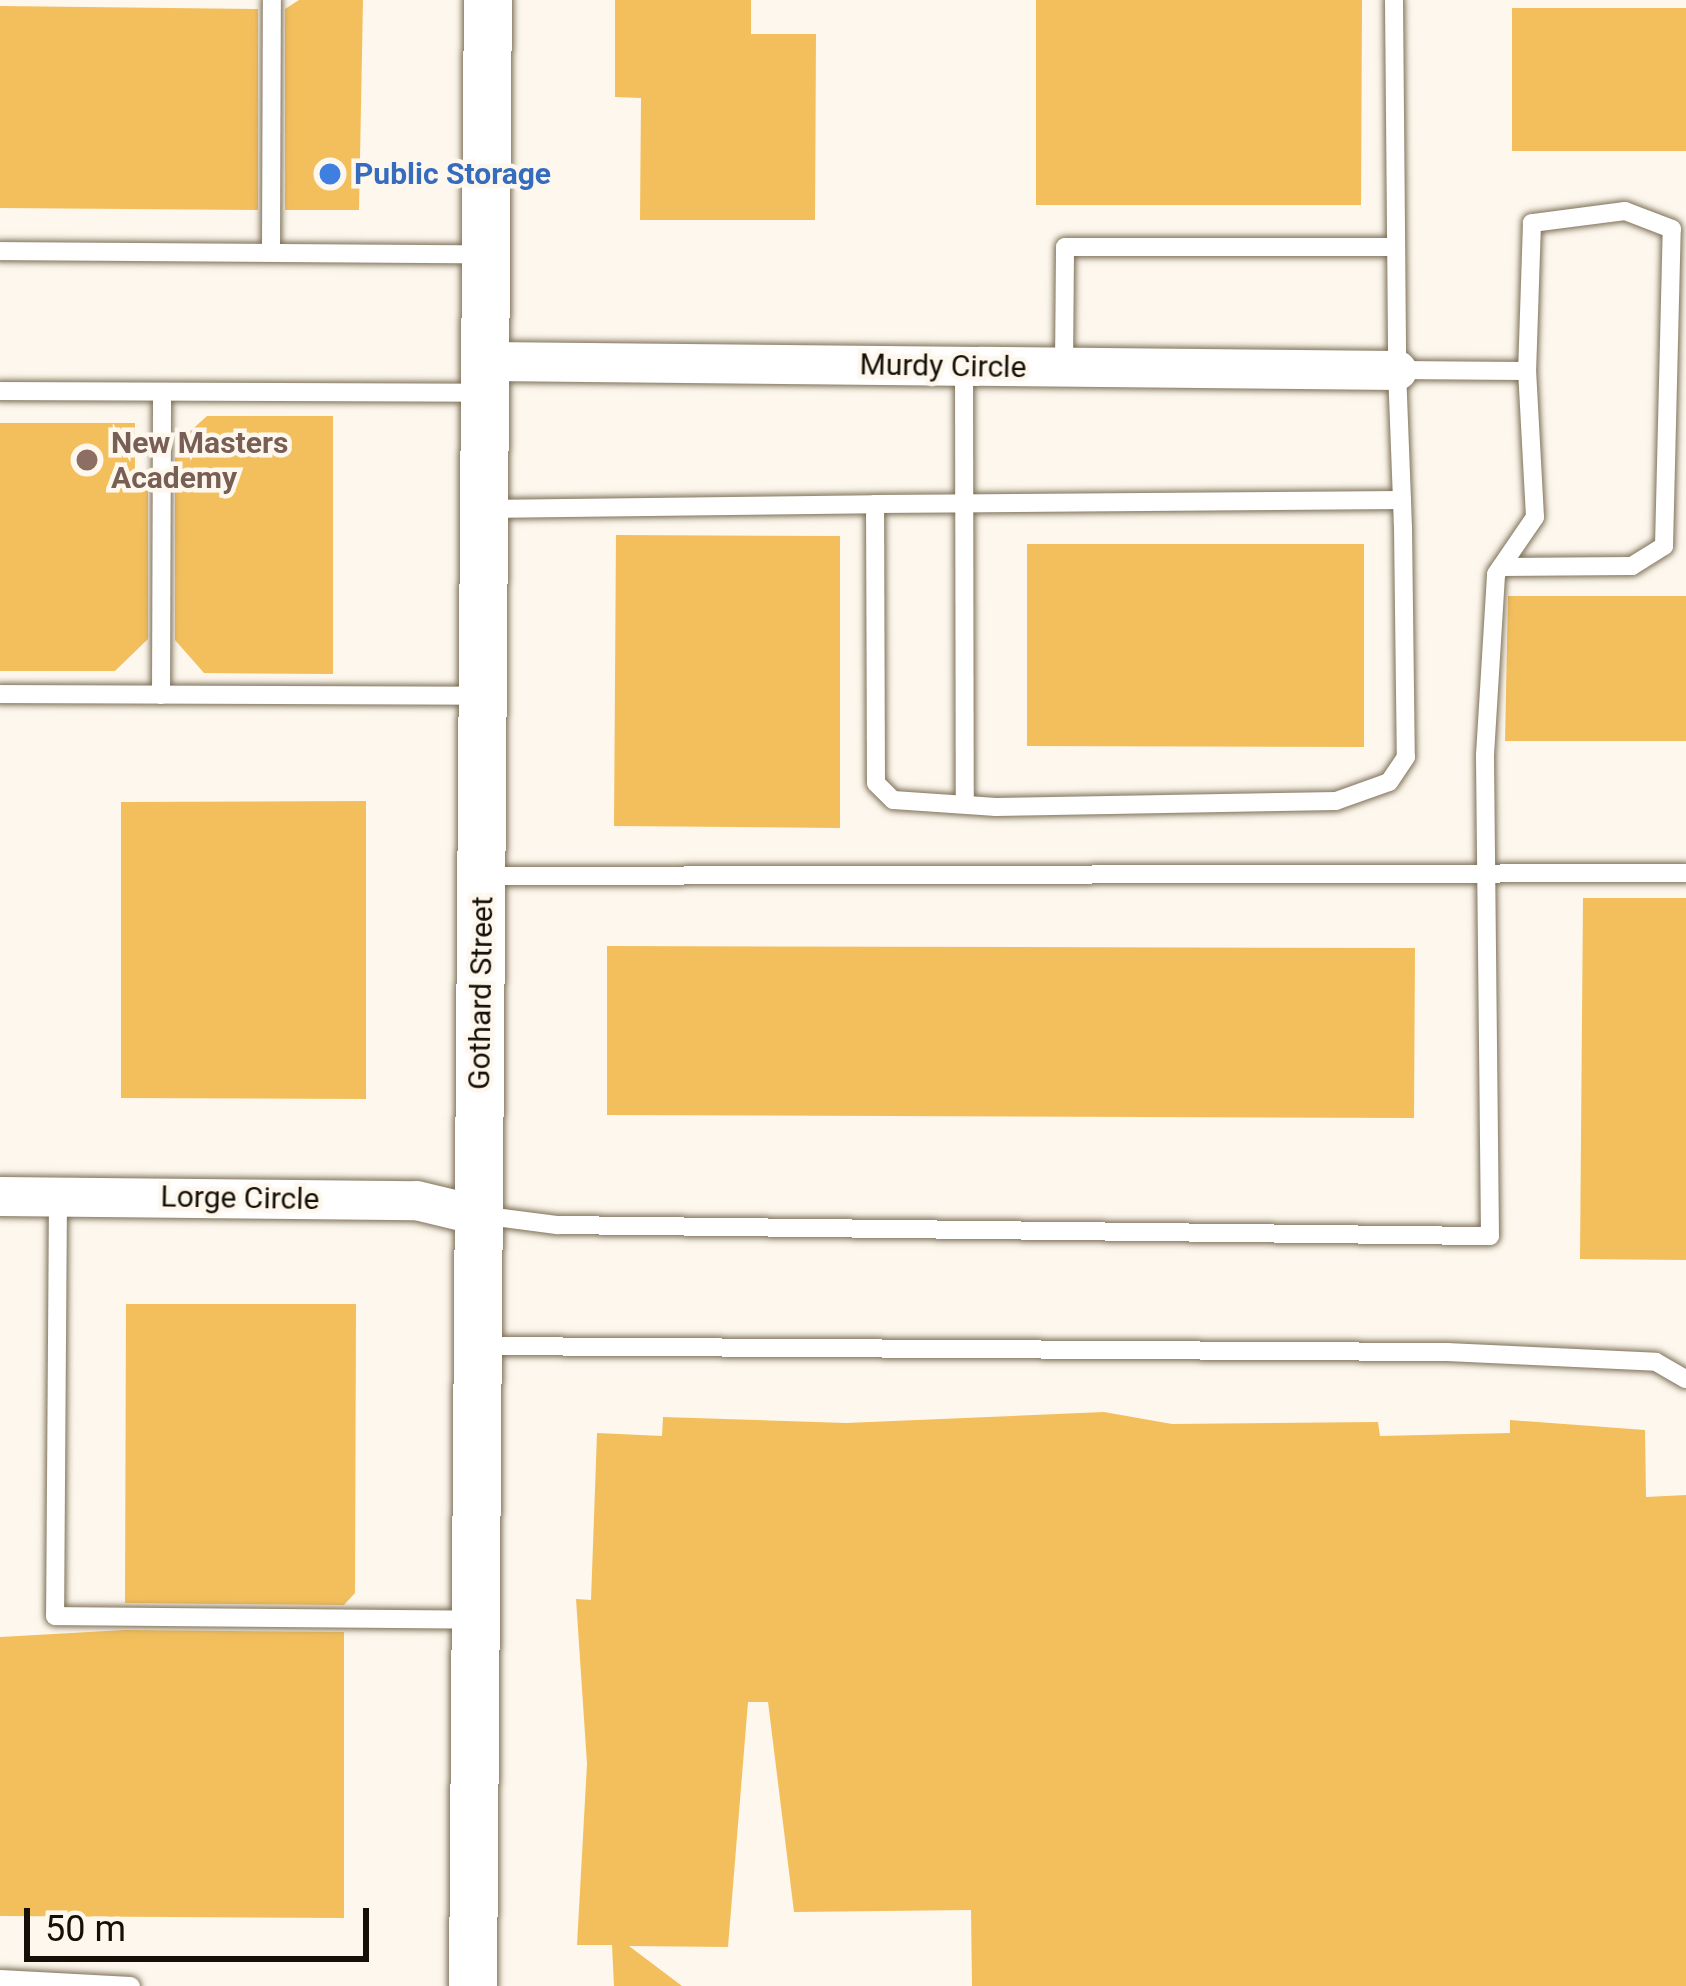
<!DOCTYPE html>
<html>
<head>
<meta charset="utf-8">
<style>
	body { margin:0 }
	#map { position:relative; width:1686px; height:1986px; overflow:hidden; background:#fdf7ed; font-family:Roboto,sans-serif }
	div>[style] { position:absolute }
	.building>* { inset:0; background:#f3bf5d }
	.roads { filter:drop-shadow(0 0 3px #7d7058) drop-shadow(0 0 3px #7d7058) }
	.service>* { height:18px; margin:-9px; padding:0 9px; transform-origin:9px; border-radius:9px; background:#fff }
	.minor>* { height:39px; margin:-19.5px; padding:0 19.5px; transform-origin:19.5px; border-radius:19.5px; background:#fff }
	.tertiary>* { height:48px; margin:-24px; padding:0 24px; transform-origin:24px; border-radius:24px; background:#fff }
	.dots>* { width:33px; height:33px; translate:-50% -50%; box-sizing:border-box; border:6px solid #fdf7ed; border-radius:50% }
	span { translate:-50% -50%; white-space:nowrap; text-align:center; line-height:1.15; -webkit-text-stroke:9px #fdf7ed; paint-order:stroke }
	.shop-label { font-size:30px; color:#366cbe; font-weight:700 }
	.left { translate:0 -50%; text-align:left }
	.street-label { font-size:30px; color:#151007 }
	.education-label { font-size:30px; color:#785e54; font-weight:700 }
	.scale { position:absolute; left:24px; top:1908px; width:345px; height:54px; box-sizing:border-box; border:6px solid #151007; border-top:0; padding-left:15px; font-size:36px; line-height:42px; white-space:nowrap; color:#151007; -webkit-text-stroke:9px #fdf7ed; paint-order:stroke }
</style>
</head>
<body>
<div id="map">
	<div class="building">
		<i style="clip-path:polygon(299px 0,363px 0,359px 210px,285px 210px,285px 9px)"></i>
		<i style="clip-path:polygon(615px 0,751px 0,751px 34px,816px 34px,815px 220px,640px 220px,641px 98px,615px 97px)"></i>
		<i style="clip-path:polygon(1036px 0,1362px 0,1361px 205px,1036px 205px)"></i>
		<i style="clip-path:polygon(0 6px,258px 9px,258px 210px,0 208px)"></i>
		<i style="clip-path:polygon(1512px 8px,1686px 8px,1686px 151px,1512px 151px)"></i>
		<i style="clip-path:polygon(207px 416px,333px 416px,333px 674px,204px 673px,175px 640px,175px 445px)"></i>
		<i style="clip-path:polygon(0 423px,135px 423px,135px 483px,148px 471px,148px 639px,115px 671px,0 671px)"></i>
		<i style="clip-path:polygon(616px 535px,840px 536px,840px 828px,614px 826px)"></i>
		<i style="clip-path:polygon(1027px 544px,1364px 544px,1364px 747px,1027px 746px)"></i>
		<i style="clip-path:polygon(1508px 596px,1686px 596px,1686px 741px,1505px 741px)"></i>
		<i style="clip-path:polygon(366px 801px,366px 1099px,121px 1098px,121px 802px)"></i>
		<i style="clip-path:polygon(1583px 898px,1686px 898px,1686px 1260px,1580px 1259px)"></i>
		<i style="clip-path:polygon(607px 946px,1415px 948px,1414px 1118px,607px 1115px)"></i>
		<i style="clip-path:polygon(126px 1304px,356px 1304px,355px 1593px,344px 1605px,125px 1603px)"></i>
		<i style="clip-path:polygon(1104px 1412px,1172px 1424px,1378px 1422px,1380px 1436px,1510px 1433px,1510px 1420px,1645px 1430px,1646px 1497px,1686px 1495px,1686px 1986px,972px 1986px,971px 1910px,794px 1912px,768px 1702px,748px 1702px,728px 1947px,629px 1946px,682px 1986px,614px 1986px,612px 1945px,577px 1945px,587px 1764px,576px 1599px,591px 1600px,597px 1433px,662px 1436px,663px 1417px,846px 1423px)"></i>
		<i style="clip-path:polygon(125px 1630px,344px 1632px,344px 1918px,0 1916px,0 1637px)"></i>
	</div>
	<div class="roads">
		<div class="service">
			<i style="left:1394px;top:0;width:370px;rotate:89.5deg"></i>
			<i style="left:1397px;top:370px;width:130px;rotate:87.8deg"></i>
			<i style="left:1402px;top:500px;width:27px;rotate:88deg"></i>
			<i style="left:1403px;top:527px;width:230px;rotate:89.3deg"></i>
			<i style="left:1406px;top:757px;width:30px;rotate:124deg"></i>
			<i style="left:1389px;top:782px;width:56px;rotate:160.3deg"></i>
			<i style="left:1336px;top:801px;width:340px;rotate:179deg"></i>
			<i style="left:996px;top:807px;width:103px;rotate:-176.1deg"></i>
			<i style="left:893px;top:800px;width:24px;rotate:-135deg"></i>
			<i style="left:876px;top:783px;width:279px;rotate:-90.2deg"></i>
			<i style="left:875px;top:504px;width:527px;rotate:-0.43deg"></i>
			<i style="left:0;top:251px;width:487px;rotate:0.4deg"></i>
			<i style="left:271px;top:252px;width:252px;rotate:-89.8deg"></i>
			<i style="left:964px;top:366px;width:433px;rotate:89.9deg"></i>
			<i style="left:1064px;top:367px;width:120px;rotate:-89.5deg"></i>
			<i style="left:1065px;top:247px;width:331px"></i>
			<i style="left:0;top:391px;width:481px;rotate:0.2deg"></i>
			<i style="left:484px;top:509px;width:391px;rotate:-0.7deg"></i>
			<i style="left:1501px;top:567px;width:131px;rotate:-0.4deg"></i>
			<i style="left:1632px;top:566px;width:38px;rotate:-32deg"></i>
			<i style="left:1664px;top:546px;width:317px;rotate:-88.6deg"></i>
			<i style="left:1672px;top:229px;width:50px;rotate:-159deg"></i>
			<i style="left:1625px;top:211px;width:94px;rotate:172.6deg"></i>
			<i style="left:1532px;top:223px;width:148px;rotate:91.9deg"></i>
			<i style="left:0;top:694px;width:479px;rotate:0.2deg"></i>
			<i style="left:161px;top:695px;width:303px;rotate:-89.8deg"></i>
			<i style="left:482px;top:876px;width:1204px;rotate:-0.14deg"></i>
			<i style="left:58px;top:1197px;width:419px;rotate:90.4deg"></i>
			<i style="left:55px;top:1616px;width:419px;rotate:0.5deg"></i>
			<i style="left:480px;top:1215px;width:78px;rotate:7.4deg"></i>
			<i style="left:557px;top:1225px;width:933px;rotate:0.68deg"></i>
			<i style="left:1490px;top:1236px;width:481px;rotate:-90.6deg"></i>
			<i style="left:1485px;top:755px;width:181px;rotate:-86.5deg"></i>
			<i style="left:1496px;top:574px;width:69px;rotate:-55.6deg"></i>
			<i style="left:1535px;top:517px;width:146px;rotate:-93.1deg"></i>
			<i style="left:1527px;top:371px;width:130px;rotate:-179.6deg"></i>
			<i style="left:482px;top:1346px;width:965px;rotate:0.36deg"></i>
			<i style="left:1447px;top:1352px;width:209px;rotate:2.7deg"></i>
			<i style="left:1656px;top:1362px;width:34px;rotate:30deg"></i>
			<i style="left:0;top:1979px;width:131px;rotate:3.1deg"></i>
		</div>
		<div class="minor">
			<i style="left:488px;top:361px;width:909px;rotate:0.57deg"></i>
			<i style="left:0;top:1196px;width:416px;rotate:0.6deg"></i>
			<i style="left:416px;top:1200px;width:64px;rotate:13.6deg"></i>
		</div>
		<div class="tertiary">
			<i style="left:473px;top:1986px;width:1986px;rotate:-89.57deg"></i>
		</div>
	</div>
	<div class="dots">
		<i style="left:330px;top:174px;background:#3f7fe0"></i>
		<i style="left:87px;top:460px;background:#8d6e63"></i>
	</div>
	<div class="shop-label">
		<span class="left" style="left:354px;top:174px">Public Storage</span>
	</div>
	<div class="street-label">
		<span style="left:943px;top:366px;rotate:1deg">Murdy Circle</span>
		<span style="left:481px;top:993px;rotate:-89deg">Gothard Street</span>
		<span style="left:240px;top:1198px;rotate:1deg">Lorge Circle</span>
	</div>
	<div class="education-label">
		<span class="left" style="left:111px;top:460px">New Masters<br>Academy</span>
	</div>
	<div class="scale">50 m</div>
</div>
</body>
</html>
